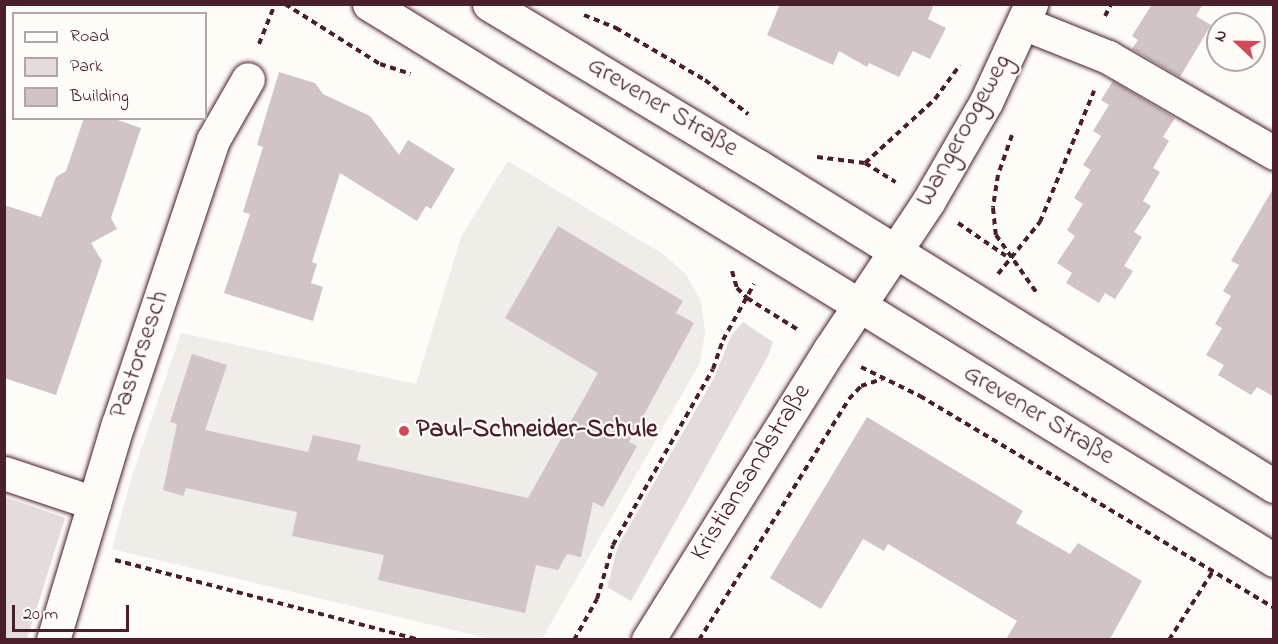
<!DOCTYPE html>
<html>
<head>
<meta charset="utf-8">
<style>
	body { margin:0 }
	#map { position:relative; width:1278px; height:644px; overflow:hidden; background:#fdfcf7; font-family:"Indie Flower",sans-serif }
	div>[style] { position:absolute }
	.built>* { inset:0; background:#f0ece8 }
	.green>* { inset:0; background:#e3dcda }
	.building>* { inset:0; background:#d0c5c4 }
	.path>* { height:4px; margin-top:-2px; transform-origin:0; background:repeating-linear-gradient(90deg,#4a1f2b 0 6px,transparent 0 10.5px) }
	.roads { filter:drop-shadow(0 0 2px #4a1f2b) drop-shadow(0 0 2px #4a1f2b) }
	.minor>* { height:33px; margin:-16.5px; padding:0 16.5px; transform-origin:16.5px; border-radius:16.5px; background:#fdfcf7 }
	.major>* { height:33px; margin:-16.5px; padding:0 16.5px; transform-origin:16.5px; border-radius:16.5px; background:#fdfcf7 }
	.dots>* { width:16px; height:16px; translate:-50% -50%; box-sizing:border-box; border:3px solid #fdfcf7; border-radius:50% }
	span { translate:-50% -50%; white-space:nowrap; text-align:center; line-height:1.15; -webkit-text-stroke:4.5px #fdfcf7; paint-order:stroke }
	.street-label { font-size:26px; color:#4a1f2b }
	.poi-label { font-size:26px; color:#4a1f2b; font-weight:700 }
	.left { translate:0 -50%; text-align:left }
	.frame { position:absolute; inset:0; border:6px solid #4a1f2b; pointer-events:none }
	.legend { position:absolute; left:12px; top:12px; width:195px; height:108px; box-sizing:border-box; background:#fdfcf7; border:2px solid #b5a4a5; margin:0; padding:8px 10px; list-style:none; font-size:18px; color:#4a1f2b }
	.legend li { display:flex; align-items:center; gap:12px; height:30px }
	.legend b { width:30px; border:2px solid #b5a4a5 }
	.north { position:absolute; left:1206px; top:12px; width:60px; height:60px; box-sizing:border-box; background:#fdfcf7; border:2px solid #b5a4a5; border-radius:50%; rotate:292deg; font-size:16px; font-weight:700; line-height:24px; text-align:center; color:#4a1f2b }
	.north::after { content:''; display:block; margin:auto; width:21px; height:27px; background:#d1495b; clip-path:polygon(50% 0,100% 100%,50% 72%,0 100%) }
	.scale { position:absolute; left:12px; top:605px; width:117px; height:27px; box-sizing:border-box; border:3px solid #4a1f2b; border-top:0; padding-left:8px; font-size:18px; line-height:21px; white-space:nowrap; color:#4a1f2b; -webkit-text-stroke:4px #fdfcf7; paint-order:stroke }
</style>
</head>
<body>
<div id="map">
	<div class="built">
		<i style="clip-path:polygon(508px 161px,663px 254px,686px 274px,701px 302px,705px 332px,700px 363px,542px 639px,491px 639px,112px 549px,131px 479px,181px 333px,416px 384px,461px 237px)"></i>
	</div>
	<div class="green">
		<i style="clip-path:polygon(743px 322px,773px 342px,768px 356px,631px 601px,607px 587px,618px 546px,714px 378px,731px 336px)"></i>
		<i style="clip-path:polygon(5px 497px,65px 518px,27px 639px,5px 639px)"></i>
	</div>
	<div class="building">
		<i style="clip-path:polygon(780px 4px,934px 4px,928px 19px,946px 28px,930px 59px,913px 51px,899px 77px,869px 63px,867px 67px,839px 51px,833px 65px,767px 35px)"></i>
		<i style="clip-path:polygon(1152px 4px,1203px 4px,1196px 16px,1211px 25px,1180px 77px,1132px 49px,1138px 40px,1132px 36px)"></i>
		<i style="clip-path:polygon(279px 72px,315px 83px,323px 94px,370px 116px,399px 155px,408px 140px,455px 169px,431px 209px,426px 206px,417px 221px,340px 173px,312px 262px,317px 264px,311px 283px,323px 287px,313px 321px,224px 293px,250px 214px,243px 212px,263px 147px,257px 145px)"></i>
		<i style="clip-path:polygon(1113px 81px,1175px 118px,1163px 137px,1169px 141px,1153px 168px,1160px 172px,1143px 201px,1151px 206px,1134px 232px,1142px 237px,1124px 266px,1133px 271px,1115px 299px,1105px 293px,1099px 303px,1066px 283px,1072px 273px,1057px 263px,1075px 236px,1067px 230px,1083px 204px,1074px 198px,1091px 170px,1083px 165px,1101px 136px,1093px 131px,1109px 105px,1101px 100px)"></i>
		<i style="clip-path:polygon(84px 118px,112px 118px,141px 128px,111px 218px,117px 229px,91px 243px,102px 261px,56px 395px,4px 378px,4px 205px,41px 217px,56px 177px,66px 171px)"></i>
		<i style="clip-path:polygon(1274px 187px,1274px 397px,1257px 387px,1251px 395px,1218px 375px,1224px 365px,1206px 355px,1222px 328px,1215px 324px,1231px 296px,1223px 291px,1239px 265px,1231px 261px)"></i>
		<i style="clip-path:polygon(558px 226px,683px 301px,676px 313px,694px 323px,629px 442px,637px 446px,603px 507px,593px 502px,581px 557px,567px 554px,558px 570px,536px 565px,525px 613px,378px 580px,384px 555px,292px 536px,297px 512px,186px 488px,183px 496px,163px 490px,177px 424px,170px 422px,192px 354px,227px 365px,205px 430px,308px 452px,313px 435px,361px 445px,357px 460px,528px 498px,598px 373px,505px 318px)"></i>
		<i style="clip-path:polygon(867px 417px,1023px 511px,1016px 523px,1070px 554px,1078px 543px,1142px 581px,1110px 639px,1006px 639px,1017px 621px,888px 544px,884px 551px,863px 539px,821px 609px,770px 578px)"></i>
	</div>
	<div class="path">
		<i style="left:285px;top:4px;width:112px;rotate:32.3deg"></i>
		<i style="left:380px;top:64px;width:32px;rotate:18deg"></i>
		<i style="left:584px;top:15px;width:35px;rotate:22deg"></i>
		<i style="left:616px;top:28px;width:103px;rotate:30.3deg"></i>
		<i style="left:705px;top:80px;width:55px;rotate:38.3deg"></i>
		<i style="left:1105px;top:16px;width:13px;rotate:-63deg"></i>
		<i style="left:259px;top:44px;width:43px;rotate:-68.2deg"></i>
		<i style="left:1012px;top:135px;width:42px;rotate:109.3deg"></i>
		<i style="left:998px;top:175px;width:33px;rotate:99deg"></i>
		<i style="left:993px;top:208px;width:27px;rotate:84deg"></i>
		<i style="left:996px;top:235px;width:70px;rotate:54.9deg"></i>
		<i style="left:817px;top:157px;width:48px;rotate:7.1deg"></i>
		<i style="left:865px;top:163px;width:36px;rotate:32deg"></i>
		<i style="left:865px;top:163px;width:95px;rotate:-42.4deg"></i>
		<i style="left:935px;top:99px;width:42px;rotate:-53.7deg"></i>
		<i style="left:958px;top:223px;width:58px;rotate:34.5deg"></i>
		<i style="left:732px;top:271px;width:18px;rotate:74deg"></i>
		<i style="left:737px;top:288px;width:14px;rotate:45deg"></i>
		<i style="left:747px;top:298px;width:62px;rotate:31.9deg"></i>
		<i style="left:998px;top:274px;width:67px;rotate:-51.1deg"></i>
		<i style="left:1040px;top:222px;width:142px;rotate:-67.6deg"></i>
		<i style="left:861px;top:367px;width:66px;rotate:26.2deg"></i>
		<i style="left:920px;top:396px;width:413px;rotate:30.9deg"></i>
		<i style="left:115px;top:560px;width:316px;rotate:14.7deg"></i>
		<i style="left:574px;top:640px;width:47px;rotate:-60.7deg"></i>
		<i style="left:597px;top:599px;width:56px;rotate:-73.5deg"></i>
		<i style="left:613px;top:545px;width:202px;rotate:-60.4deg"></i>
		<i style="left:713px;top:369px;width:31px;rotate:-71deg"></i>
		<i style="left:723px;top:340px;width:64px;rotate:-61deg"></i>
		<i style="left:699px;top:640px;width:284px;rotate:-58.1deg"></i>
		<i style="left:849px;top:399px;width:18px;rotate:-47deg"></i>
		<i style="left:861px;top:386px;width:22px;rotate:-18deg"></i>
		<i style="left:1169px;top:640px;width:82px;rotate:-57.5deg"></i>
	</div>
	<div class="roads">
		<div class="minor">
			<i style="left:1023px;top:23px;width:92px;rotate:21.8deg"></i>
			<i style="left:1108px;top:57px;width:192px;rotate:30deg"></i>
			<i style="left:4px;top:473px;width:95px;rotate:18.4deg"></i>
			<i style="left:53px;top:640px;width:226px;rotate:-73.3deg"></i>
			<i style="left:118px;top:424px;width:299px;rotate:-71.5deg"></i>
			<i style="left:213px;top:140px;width:70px;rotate:-60.2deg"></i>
			<i style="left:648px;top:640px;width:343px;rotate:-58deg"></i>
			<i style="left:830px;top:349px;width:177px;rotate:-56.3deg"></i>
			<i style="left:928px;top:202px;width:116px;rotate:-59.9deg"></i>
			<i style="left:986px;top:102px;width:108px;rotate:-65.3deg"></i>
		</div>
		<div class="major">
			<i style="left:369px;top:4px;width:1062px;rotate:31.57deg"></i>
			<i style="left:489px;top:4px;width:314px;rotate:31.1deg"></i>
			<i style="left:758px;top:166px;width:607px;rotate:31.81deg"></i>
		</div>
	</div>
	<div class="dots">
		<i style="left:404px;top:431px;background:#d1495b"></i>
	</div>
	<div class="street-label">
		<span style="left:662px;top:108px;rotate:31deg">Grevener Straße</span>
		<span style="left:965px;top:131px;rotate:-61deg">Wangeroogeweg</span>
		<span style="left:141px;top:355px;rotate:-71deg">Pastorsesch</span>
		<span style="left:1038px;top:416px;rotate:31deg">Grevener Straße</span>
		<span style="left:752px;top:473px;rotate:-58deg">Kristiansandstraße</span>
	</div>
	<div class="poi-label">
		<span class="left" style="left:416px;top:431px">Paul-Schneider-Schule</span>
	</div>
	<div class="frame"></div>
	<ul class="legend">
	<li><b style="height:8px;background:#fdfcf7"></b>Road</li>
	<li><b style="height:16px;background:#e3dcda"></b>Park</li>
	<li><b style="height:16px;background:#d0c5c4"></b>Building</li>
	</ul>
	<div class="north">N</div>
	<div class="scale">20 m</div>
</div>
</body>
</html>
